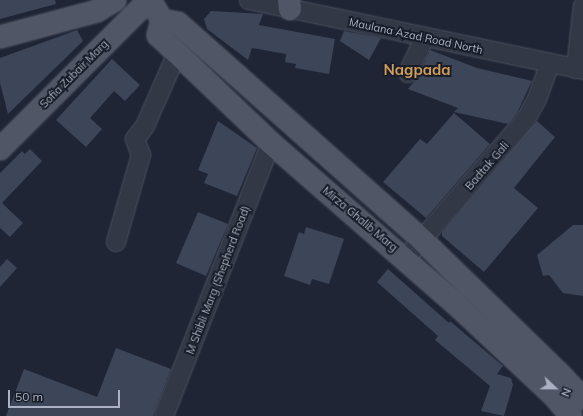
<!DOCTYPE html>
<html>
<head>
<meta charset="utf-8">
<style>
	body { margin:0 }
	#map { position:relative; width:583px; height:416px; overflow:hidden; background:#1f2535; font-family:Mulish,sans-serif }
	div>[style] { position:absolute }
	.building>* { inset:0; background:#3d4558 }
	.roads { filter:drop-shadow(0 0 1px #4d5261) drop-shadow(0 0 1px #4d5261) }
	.minor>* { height:18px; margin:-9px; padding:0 9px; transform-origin:9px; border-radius:9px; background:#323845 }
	.major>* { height:22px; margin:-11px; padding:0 11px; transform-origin:11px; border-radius:11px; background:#505666 }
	span { translate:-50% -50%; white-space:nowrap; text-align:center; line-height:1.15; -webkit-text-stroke:4px #181d2a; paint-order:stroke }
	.street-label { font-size:11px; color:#acb2c3 }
	.district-label { font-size:15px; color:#d09d5a; font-weight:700 }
	.north { position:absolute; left:535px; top:368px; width:40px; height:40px; -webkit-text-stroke:3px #181d2a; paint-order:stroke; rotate:112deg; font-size:11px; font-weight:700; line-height:16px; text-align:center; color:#acb2c3 }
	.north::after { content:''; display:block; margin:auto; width:14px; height:18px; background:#acb2c3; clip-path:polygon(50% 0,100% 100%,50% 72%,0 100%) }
	.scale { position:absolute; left:8px; top:390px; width:112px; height:18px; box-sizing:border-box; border:2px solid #acb2c3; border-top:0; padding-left:5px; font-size:12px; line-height:14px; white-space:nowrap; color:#acb2c3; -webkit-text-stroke:3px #181d2a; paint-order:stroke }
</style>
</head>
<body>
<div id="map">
	<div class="building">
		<i style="clip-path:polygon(0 0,55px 0,56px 4px,0 19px)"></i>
		<i style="clip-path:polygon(211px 11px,263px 14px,259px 25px,335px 39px,329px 74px,295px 68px,296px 64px,285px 62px,286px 54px,252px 48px,248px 60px,207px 29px,204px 19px)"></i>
		<i style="clip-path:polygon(77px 30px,83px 41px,8px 114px,0 83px,0 58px)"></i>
		<i style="clip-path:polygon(344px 31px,381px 38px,369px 60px,340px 41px)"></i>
		<i style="clip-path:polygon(430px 50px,477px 68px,532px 81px,517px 113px,508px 124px,454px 112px,458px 108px,408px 89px,418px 77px)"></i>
		<i style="clip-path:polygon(112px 59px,140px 85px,125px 101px,114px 91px,90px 118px,102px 129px,86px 147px,56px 120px)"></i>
		<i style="clip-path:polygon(454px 113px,490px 144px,426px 218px,383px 182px,420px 139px,427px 144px)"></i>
		<i style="clip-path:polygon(218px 121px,257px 148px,237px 196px,204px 183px,208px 174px,198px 170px)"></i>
		<i style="clip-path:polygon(537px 121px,555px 137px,514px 188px,538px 208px,484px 272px,442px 236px,442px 232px)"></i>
		<i style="clip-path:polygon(30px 149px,42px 161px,2px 203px,23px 223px,10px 237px,0 228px,0 173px,22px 151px,25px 154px)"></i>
		<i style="clip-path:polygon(198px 212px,228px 224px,206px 276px,176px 263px)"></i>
		<i style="clip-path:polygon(573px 225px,583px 225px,583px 296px,563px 293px,549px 275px,543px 276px,537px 255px)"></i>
		<i style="clip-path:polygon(306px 227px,344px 239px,329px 284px,312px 279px,310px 285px,284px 276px,299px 232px,304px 234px)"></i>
		<i style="clip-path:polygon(7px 259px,17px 268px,0 287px,0 267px)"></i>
		<i style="clip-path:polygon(388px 269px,449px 323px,450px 321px,503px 366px,497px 374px,511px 378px,513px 385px,504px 416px,481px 411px,490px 386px,435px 340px,438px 336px,377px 282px)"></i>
		<i style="clip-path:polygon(116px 348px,171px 369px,153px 416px,6px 416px,24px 369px,97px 397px)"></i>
	</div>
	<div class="roads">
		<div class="minor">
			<i style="left:249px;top:0;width:341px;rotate:11.8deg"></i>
			<i style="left:576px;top:69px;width:63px;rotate:-83.7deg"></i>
			<i style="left:408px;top:73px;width:38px;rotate:-65deg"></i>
			<i style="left:116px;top:242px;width:91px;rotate:-74deg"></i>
			<i style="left:141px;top:155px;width:17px;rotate:-111deg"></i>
			<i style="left:135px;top:139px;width:16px;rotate:-52deg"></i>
			<i style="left:145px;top:126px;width:80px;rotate:-66.3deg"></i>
			<i style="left:406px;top:258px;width:184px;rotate:-49.2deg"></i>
			<i style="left:526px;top:119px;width:23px;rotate:-61deg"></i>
			<i style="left:537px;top:99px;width:38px;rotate:-70deg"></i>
			<i style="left:164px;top:416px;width:293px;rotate:-68.6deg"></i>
		</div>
		<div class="major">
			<i style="left:150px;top:0;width:23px;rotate:59deg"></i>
			<i style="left:162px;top:20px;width:16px;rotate:11deg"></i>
			<i style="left:178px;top:23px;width:327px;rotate:41.6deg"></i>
			<i style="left:422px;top:240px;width:191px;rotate:44.2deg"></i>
			<i style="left:559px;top:373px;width:35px;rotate:47deg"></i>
			<i style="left:289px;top:0;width:9px;rotate:84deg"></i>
			<i style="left:162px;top:20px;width:16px;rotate:105deg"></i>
			<i style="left:158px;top:35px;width:156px;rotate:43.7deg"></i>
			<i style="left:271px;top:143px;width:251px;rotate:41.1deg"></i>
			<i style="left:460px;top:308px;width:129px;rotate:43.1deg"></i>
			<i style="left:554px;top:396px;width:26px;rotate:50deg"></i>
			<i style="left:0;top:37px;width:100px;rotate:-15deg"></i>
			<i style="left:97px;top:11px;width:21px;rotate:-31deg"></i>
			<i style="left:0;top:149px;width:211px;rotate:-45deg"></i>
		</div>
	</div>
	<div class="street-label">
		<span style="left:416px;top:36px;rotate:12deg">Maulana Azad Road North</span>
		<span style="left:74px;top:74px;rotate:-45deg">Sofia Zubair Marg</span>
		<span style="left:487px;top:166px;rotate:-49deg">Badtak Gali</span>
		<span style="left:360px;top:219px;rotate:40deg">Mirza Ghalib Marg</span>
		<span style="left:218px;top:280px;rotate:-69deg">M Shibli Marg (Shepherd Road)</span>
	</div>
	<div class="district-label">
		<span style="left:417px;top:70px">Nagpada</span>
	</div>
	<div class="north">N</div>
	<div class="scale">50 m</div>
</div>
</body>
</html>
